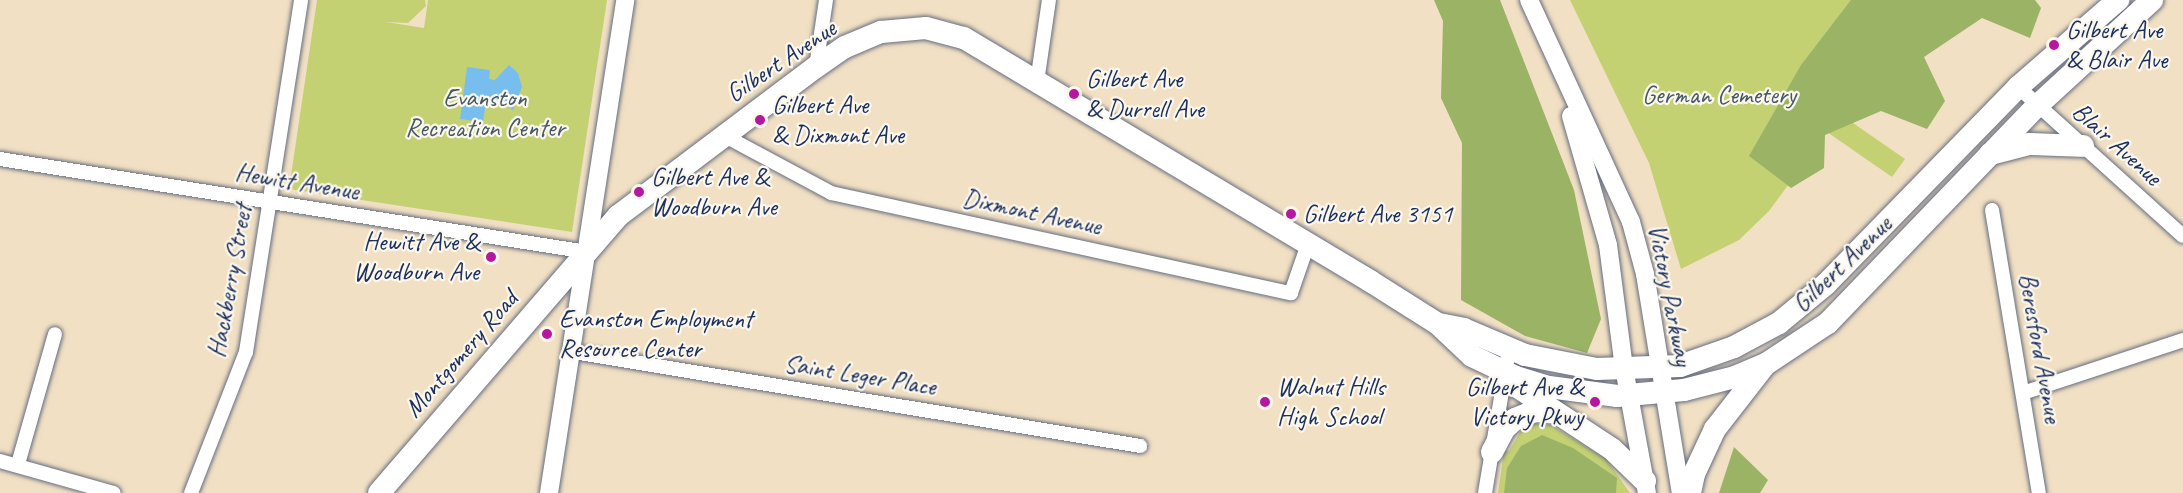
<!DOCTYPE html>
<html>
<head>
<meta charset="utf-8">
<style>
	body { margin:0 }
	#map { position:relative; width:2183px; height:493px; overflow:hidden; background:#f1e0c3; font-family:Caveat,sans-serif }
	div>[style] { position:absolute }
	.green>* { inset:0; background:#c4d173 }
	.forest>* { inset:0; background:#9bb365 }
	.water>* { inset:0; background:#77beef }
	.roads { filter:drop-shadow(0 0 2px #666d81) drop-shadow(0 0 2px #666d81) }
	.minor>* { height:14px; margin:-7px; padding:0 7px; transform-origin:7px; border-radius:7px; background:#fff }
	.tertiary>* { height:18px; margin:-9px; padding:0 9px; transform-origin:9px; border-radius:9px; background:#fff }
	.primary>* { height:22px; margin:-11px; padding:0 11px; transform-origin:11px; border-radius:11px; background:#fff }
	.dots>* { width:16px; height:16px; translate:-50% -50%; box-sizing:border-box; border:3px solid #fbf7ec; border-radius:50% }
	span { translate:-50% -50%; white-space:nowrap; text-align:center; line-height:1.15; -webkit-text-stroke:4.5px #fbf7ec; paint-order:stroke }
	.poi-label { font-size:26px; color:#1b2f5e }
	.left { translate:0 -50%; text-align:left }
	.right { translate:-100% -50%; text-align:right }
	.street-label { font-size:26px; color:#1b2f5e }
	.park-label { font-size:26px; color:#455863 }
</style>
</head>
<body>
<div id="map">
	<div class="green">
		<i style="clip-path:polygon(317px 0,425px 0,426px 6px,408px 23px,386px 22px,424px 28px,428px 0,607px 0,572px 232px,289px 189px)"></i>
		<i style="clip-path:polygon(1570px 0,1865px 0,1840px 114px,1905px 159px,1892px 177px,1827px 132px,1769px 211px,1739px 240px,1681px 269px,1649px 163px)"></i>
		<i style="clip-path:polygon(1533px 424px,1551px 425px,1606px 459px,1630px 493px,1498px 493px,1504px 450px,1509px 451px,1521px 431px)"></i>
	</div>
	<div class="forest">
		<i style="clip-path:polygon(1434px 0,1500px 0,1502px 5px,1574px 190px,1601px 319px,1587px 353px,1525px 336px,1461px 300px,1462px 143px,1441px 98px,1443px 21px)"></i>
		<i style="clip-path:polygon(1851px 0,2035px 0,2041px 8px,2030px 38px,1982px 18px,1924px 57px,1945px 101px,1927px 129px,1881px 111px,1825px 135px,1824px 168px,1791px 188px,1749px 156px,1801px 65px)"></i>
		<i style="clip-path:polygon(1542px 435px,1573px 448px,1617px 478px,1616px 493px,1504px 493px,1507px 468px,1521px 446px)"></i>
		<i style="clip-path:polygon(1734px 447px,1768px 480px,1760px 493px,1719px 493px)"></i>
	</div>
	<div class="water">
		<i style="clip-path:polygon(509px 65px,518px 73px,522px 87px,513px 110px,502px 104px,486px 102px,483px 122px,460px 119px,467px 67px,490px 70px,489px 79px,495px 80px)"></i>
	</div>
	<div class="roads">
		<div class="minor">
			<i style="left:816px;top:67px;width:68px;rotate:-81.5deg"></i>
			<i style="left:1037px;top:82px;width:83px;rotate:-81.7deg"></i>
			<i style="left:2018px;top:87px;width:222px;rotate:42.1deg"></i>
			<i style="left:723px;top:135px;width:123px;rotate:28.2deg"></i>
			<i style="left:831px;top:193px;width:471px;rotate:12.3deg"></i>
			<i style="left:1291px;top:293px;width:52px;rotate:-70.9deg"></i>
			<i style="left:0;top:159px;width:594px;rotate:9deg"></i>
			<i style="left:1992px;top:210px;width:287px;rotate:80.6deg"></i>
			<i style="left:573px;top:352px;width:575px;rotate:9.41deg"></i>
			<i style="left:2023px;top:393px;width:169px;rotate:-18.3deg"></i>
			<i style="left:0;top:461px;width:118px;rotate:15.7deg"></i>
			<i style="left:18px;top:464px;width:135px;rotate:-74.1deg"></i>
			<i style="left:191px;top:493px;width:151px;rotate:-68.7deg"></i>
			<i style="left:246px;top:352px;width:356px;rotate:-81.1deg"></i>
			<i style="left:1485px;top:493px;width:146px;rotate:-80.5deg"></i>
		</div>
		<div class="tertiary">
			<i style="left:1529px;top:0;width:244px;rotate:65.3deg"></i>
			<i style="left:1631px;top:222px;width:54px;rotate:74.9deg"></i>
			<i style="left:1645px;top:274px;width:222px;rotate:80.7deg"></i>
			<i style="left:1571px;top:116px;width:134px;rotate:74deg"></i>
			<i style="left:1608px;top:245px;width:124px;rotate:82.6deg"></i>
			<i style="left:1624px;top:368px;width:127px;rotate:79.6deg"></i>
			<i style="left:549px;top:493px;width:499px;rotate:-81.2deg"></i>
		</div>
		<div class="primary">
			<i style="left:1990px;top:154px;width:40px;rotate:-14.4deg"></i>
			<i style="left:2029px;top:144px;width:54px;rotate:2.1deg"></i>
			<i style="left:1439px;top:324px;width:25px;rotate:11deg"></i>
			<i style="left:1464px;top:329px;width:66px;rotate:23.1deg"></i>
			<i style="left:1525px;top:355px;width:73px;rotate:11deg"></i>
			<i style="left:1597px;top:369px;width:83px;rotate:-2.1deg"></i>
			<i style="left:1680px;top:366px;width:57px;rotate:-19.4deg"></i>
			<i style="left:1734px;top:347px;width:51px;rotate:-28.1deg"></i>
			<i style="left:1779px;top:323px;width:60px;rotate:-39.6deg"></i>
			<i style="left:1825px;top:285px;width:277px;rotate:-45.7deg"></i>
			<i style="left:2018px;top:87px;width:133px;rotate:-41deg"></i>
			<i style="left:1510px;top:382px;width:122px;rotate:33.3deg"></i>
			<i style="left:1612px;top:449px;width:46px;rotate:44.1deg"></i>
			<i style="left:1492px;top:452px;width:26px;rotate:-62deg"></i>
			<i style="left:1504px;top:429px;width:15px;rotate:-42deg"></i>
			<i style="left:1515px;top:419px;width:22px;rotate:-22deg"></i>
			<i style="left:1535px;top:411px;width:21px;rotate:5deg"></i>
			<i style="left:379px;top:493px;width:366px;rotate:-49.2deg"></i>
			<i style="left:618px;top:216px;width:248px;rotate:-37deg"></i>
			<i style="left:816px;top:67px;width:35px;rotate:-35deg"></i>
			<i style="left:845px;top:47px;width:39px;rotate:-23deg"></i>
			<i style="left:881px;top:32px;width:45px;rotate:-5.1deg"></i>
			<i style="left:926px;top:28px;width:39px;rotate:15deg"></i>
			<i style="left:964px;top:38px;width:473px;rotate:30.9deg"></i>
			<i style="left:1370px;top:281px;width:80px;rotate:32.3deg"></i>
			<i style="left:1438px;top:324px;width:47px;rotate:43.3deg"></i>
			<i style="left:1472px;top:356px;width:49px;rotate:25.5deg"></i>
			<i style="left:1516px;top:377px;width:34px;rotate:17deg"></i>
			<i style="left:1549px;top:387px;width:69px;rotate:7.5deg"></i>
			<i style="left:1617px;top:396px;width:67px;rotate:-5.1deg"></i>
			<i style="left:1684px;top:390px;width:53px;rotate:-14.3deg"></i>
			<i style="left:1735px;top:377px;width:34px;rotate:-23deg"></i>
			<i style="left:1766px;top:364px;width:74px;rotate:-33.5deg"></i>
			<i style="left:1828px;top:323px;width:303px;rotate:-46.1deg"></i>
			<i style="left:2038px;top:105px;width:155px;rotate:-42.6deg"></i>
			<i style="left:1690px;top:493px;width:19px;rotate:-78deg"></i>
			<i style="left:1694px;top:474px;width:50px;rotate:-65deg"></i>
			<i style="left:1715px;top:429px;width:80px;rotate:-52.1deg"></i>
		</div>
	</div>
	<div class="dots">
		<i style="left:2054px;top:45px;background:#b5179e"></i>
		<i style="left:1074px;top:94px;background:#b5179e"></i>
		<i style="left:760px;top:120px;background:#b5179e"></i>
		<i style="left:639px;top:192px;background:#b5179e"></i>
		<i style="left:1291px;top:214px;background:#b5179e"></i>
		<i style="left:491px;top:257px;background:#b5179e"></i>
		<i style="left:547px;top:334px;background:#b5179e"></i>
		<i style="left:1265px;top:402px;background:#b5179e"></i>
		<i style="left:1595px;top:402px;background:#b5179e"></i>
	</div>
	<div class="poi-label">
		<span class="left" style="left:2066px;top:45px">Gilbert Ave<br>&amp; Blair Ave</span>
		<span class="left" style="left:1086px;top:94px">Gilbert Ave<br>&amp; Durrell Ave</span>
		<span class="left" style="left:772px;top:120px">Gilbert Ave<br>&amp; Dixmont Ave</span>
		<span class="left" style="left:651px;top:192px">Gilbert Ave &amp;<br>Woodburn Ave</span>
		<span class="left" style="left:1303px;top:214px">Gilbert Ave 3151</span>
		<span class="right" style="left:479px;top:257px">Hewitt Ave &amp;<br>Woodburn Ave</span>
		<span class="left" style="left:559px;top:334px">Evanston Employment<br>Resource Center</span>
		<span class="left" style="left:1277px;top:402px">Walnut Hills<br>High School</span>
		<span class="right" style="left:1583px;top:402px">Gilbert Ave &amp;<br>Victory Pkwy</span>
	</div>
	<div class="street-label">
		<span style="left:781px;top:61px;rotate:-34deg">Gilbert Avenue</span>
		<span style="left:2117px;top:144px;rotate:42deg">Blair Avenue</span>
		<span style="left:297px;top:182px;rotate:9deg">Hewitt Avenue</span>
		<span style="left:1032px;top:212px;rotate:12deg">Dixmont Avenue</span>
		<span style="left:1842px;top:264px;rotate:-44deg">Gilbert Avenue</span>
		<span style="left:230px;top:281px;rotate:-80deg">Hackberry Street</span>
		<span style="left:1670px;top:295px;rotate:79deg">Victory Parkway</span>
		<span style="left:2040px;top:348px;rotate:80deg">Beresford Avenue</span>
		<span style="left:461px;top:354px;rotate:-49deg">Montgomery Road</span>
		<span style="left:860px;top:375px;rotate:9deg">Saint Leger Place</span>
	</div>
	<div class="park-label">
		<span style="left:1719px;top:95px">German Cemetery</span>
		<span style="left:485px;top:113px">Evanston<br>Recreation Center</span>
	</div>
</div>
</body>
</html>
